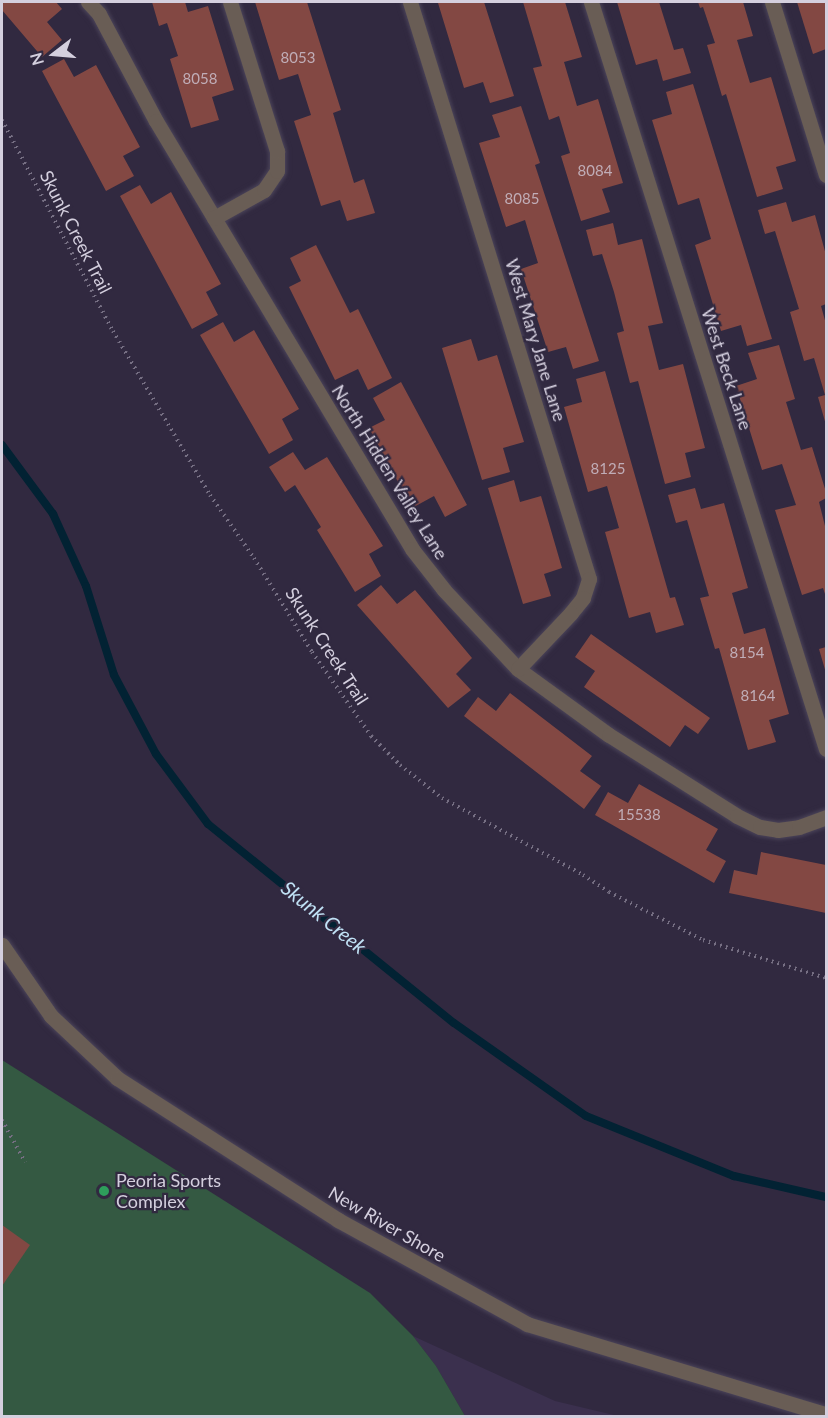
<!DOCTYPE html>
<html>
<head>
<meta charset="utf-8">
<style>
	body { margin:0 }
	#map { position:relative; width:828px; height:1418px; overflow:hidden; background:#312940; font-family:Lato,sans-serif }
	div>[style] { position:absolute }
	.built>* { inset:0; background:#3b304e }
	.green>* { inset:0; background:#345942 }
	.stream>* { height:8px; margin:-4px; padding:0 4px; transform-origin:4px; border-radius:4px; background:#022233 }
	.building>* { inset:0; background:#834843 }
	.path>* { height:4px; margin-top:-2px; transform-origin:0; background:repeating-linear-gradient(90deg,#766f83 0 1.5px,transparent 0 6px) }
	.roads { filter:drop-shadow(0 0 2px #4b4459) drop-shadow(0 0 2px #4b4459) }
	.minor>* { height:15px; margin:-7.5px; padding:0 7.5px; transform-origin:7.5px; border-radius:7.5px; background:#695d55 }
	.dots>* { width:16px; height:16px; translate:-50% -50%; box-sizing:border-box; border:3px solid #312940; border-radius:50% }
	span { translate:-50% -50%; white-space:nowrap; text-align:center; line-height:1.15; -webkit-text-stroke:4.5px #312940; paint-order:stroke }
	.number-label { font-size:15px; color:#c0adb7 }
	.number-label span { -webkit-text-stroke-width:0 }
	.street-label { font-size:18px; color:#d4cfde }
	.poi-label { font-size:18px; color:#d4cfde }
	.left { translate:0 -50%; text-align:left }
	.water-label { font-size:20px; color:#c0e1f5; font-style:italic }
	.frame { position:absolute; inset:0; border:3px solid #d4cfde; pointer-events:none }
	.north { position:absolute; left:24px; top:24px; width:60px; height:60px; -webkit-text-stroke:4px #312940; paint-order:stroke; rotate:254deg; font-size:16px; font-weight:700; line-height:24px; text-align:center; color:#d4cfde }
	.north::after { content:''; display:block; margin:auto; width:21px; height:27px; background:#d4cfde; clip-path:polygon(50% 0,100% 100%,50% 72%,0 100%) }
</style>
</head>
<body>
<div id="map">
	<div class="built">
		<i style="clip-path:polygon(413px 1336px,555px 1401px,618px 1416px,465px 1416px,436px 1366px)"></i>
	</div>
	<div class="green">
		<i style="clip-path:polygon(2px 1060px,370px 1293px,413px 1336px,436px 1366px,465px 1416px,2px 1416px)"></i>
	</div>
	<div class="stream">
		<i style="left:2px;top:445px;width:86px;rotate:53.5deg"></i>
		<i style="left:53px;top:514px;width:79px;rotate:65.4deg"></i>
		<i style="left:86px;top:586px;width:93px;rotate:72.5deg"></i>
		<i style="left:114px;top:675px;width:89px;rotate:62deg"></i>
		<i style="left:156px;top:754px;width:87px;rotate:53.4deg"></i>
		<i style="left:208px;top:824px;width:316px;rotate:39deg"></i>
		<i style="left:454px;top:1023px;width:161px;rotate:35.2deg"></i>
		<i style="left:586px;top:1116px;width:160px;rotate:22.1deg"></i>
		<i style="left:734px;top:1176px;width:94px;rotate:12.9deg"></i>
	</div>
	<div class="building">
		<i style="clip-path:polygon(2px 2px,56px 2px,62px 9px,47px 22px,62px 40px,42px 57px,2px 10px)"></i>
		<i style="clip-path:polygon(152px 2px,185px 2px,188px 12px,208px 6px,234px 90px,212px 97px,219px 120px,191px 128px,170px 59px,178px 56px,167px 23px,159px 26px)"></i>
		<i style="clip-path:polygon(255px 2px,307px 2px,341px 110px,333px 113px,354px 183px,364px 179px,375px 213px,347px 221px,340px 200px,321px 206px,294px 121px,311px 115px,298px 74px,279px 80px)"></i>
		<i style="clip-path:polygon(444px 2px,484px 2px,514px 96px,490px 103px,483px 82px,464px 88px,438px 3px)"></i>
		<i style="clip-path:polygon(523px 2px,565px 2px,582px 57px,564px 62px,577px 106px,598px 99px,623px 183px,602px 189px,610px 212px,581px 221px,561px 156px,570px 153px,559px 116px,549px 120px,533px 68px,542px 66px)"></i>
		<i style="clip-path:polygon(617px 2px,659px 2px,674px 50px,683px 48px,691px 73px,663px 81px,657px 59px,636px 65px)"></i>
		<i style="clip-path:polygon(698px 2px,743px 2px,753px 36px,737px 40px,750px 83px,771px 77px,796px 161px,776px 167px,783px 189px,757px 197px,726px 94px,722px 96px,707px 45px,715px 43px,703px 7px,700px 8px)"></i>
		<i style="clip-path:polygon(797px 2px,826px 2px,826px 49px,813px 54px)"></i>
		<i style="clip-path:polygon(64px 59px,74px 77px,96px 65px,140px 147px,123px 156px,134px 176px,106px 191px,42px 71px)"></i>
		<i style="clip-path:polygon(693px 84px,772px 339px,747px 346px,741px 325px,721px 331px,695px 245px,711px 239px,699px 198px,678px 205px,652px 120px,672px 114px,666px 92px)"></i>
		<i style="clip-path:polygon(521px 106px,540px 163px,535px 165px,599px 361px,573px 369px,566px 347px,548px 352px,521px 269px,538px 263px,525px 220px,506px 227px,479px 143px,500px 137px,492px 115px)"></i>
		<i style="clip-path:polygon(140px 185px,151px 204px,171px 192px,221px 284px,206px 292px,218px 315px,192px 329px,120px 196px)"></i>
		<i style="clip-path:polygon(786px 202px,792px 222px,815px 215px,826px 255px,826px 304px,821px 306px,826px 324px,826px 425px,818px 397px,825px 395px,814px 358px,804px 361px,790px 312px,799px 309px,775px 231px,765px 234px,758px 210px)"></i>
		<i style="clip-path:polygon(613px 223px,618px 245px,642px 239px,663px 323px,648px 326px,659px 370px,683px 364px,705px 448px,685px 453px,691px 477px,665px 484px,638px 381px,630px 383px,617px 333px,624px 331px,614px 292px,602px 254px,593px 256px,586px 230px)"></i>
		<i style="clip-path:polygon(316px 245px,350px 313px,358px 309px,392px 378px,368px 390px,358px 369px,335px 380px,289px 287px,301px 281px,290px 258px)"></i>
		<i style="clip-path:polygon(223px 322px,234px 342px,254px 330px,299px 409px,282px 419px,293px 440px,269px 454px,200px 335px)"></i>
		<i style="clip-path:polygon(471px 339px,478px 361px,497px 355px,524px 442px,503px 448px,510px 472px,482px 480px,442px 348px)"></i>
		<i style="clip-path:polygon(779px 345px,795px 399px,786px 402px,801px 450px,812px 447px,826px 492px,826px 498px,819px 502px,826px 530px,826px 597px,823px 588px,802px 595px,775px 510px,796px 505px,782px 464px,762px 470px,736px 386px,757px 379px,748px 353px)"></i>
		<i style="clip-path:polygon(605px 371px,670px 598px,675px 597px,684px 625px,656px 633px,650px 612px,629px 618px,605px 532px,619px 528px,607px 486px,588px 492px,564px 407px,582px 402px,576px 379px)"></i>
		<i style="clip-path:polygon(401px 382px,467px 505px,445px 517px,434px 496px,412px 508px,369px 428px,385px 420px,373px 398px)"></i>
		<i style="clip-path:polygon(293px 452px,305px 470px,327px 457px,383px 546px,369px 554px,381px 576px,355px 592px,317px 530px,321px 527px,295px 485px,285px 492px,269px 467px)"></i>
		<i style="clip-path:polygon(514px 480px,520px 502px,541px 496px,562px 568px,544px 574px,551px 596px,523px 604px,488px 488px)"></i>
		<i style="clip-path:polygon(695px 488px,701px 509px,724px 503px,748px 588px,732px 593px,744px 634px,765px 628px,789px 714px,769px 720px,776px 742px,748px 750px,719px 648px,715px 649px,700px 598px,709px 596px,687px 520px,676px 523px,668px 495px)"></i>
		<i style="clip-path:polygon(381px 585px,397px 604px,415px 590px,472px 658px,456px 674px,471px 690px,448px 708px,357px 605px)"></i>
		<i style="clip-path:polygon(591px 634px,710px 718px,698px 734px,685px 725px,670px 747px,584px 687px,595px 671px,575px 657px)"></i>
		<i style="clip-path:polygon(826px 647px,826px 673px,819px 649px)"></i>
		<i style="clip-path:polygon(510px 693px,592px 756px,580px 771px,601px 786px,584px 809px,464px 716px,478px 697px,496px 711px)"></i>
		<i style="clip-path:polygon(639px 784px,718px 829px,706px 850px,726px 861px,714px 883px,595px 815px,608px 792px,628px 803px)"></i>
		<i style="clip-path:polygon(761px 852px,826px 865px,826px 913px,729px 893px,734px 870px,757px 875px)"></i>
		<i style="clip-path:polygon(2px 1225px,30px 1245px,2px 1286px)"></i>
	</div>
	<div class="path">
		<i style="left:2px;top:120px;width:238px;rotate:62.3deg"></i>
		<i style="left:113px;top:331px;width:191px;rotate:59.4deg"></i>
		<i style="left:210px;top:495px;width:77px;rotate:55.1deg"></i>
		<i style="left:254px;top:558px;width:110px;rotate:58.3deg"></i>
		<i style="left:312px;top:652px;width:103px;rotate:54.9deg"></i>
		<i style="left:371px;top:736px;width:41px;rotate:45deg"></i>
		<i style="left:400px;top:765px;width:53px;rotate:38.2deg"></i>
		<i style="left:442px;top:798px;width:161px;rotate:28.6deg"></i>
		<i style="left:583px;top:875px;width:31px;rotate:33deg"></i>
		<i style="left:609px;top:892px;width:106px;rotate:27.1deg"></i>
		<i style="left:703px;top:940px;width:129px;rotate:17.2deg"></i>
		<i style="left:2px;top:1120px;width:48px;rotate:61.3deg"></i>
	</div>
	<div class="roads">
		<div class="minor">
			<i style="left:88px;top:2px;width:16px;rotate:47deg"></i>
			<i style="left:99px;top:14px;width:121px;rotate:62deg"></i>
			<i style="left:156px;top:121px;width:499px;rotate:59.1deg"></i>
			<i style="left:412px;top:549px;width:52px;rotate:52deg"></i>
			<i style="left:444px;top:590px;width:108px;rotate:46.9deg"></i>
			<i style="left:518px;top:669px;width:112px;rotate:36deg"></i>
			<i style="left:609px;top:735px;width:151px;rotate:32.3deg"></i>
			<i style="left:737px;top:816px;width:25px;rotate:26deg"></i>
			<i style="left:760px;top:827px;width:18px;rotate:9deg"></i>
			<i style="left:778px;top:830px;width:21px;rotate:-8deg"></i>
			<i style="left:799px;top:827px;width:29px;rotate:-20deg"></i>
			<i style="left:410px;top:2px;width:604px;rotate:72.76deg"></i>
			<i style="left:589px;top:579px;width:20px;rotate:108deg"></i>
			<i style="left:583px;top:598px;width:19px;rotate:129deg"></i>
			<i style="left:571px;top:613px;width:77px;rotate:133.4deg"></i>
			<i style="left:591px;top:2px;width:783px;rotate:72.54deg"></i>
			<i style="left:772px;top:2px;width:181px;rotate:72.7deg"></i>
			<i style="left:214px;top:218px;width:57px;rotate:-29.2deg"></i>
			<i style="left:264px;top:190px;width:23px;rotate:-56deg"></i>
			<i style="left:277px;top:171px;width:20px;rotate:-90deg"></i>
			<i style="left:277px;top:151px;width:156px;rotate:-107.5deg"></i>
			<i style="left:2px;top:945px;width:86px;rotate:55.4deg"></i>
			<i style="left:51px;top:1016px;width:91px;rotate:43.2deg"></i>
			<i style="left:117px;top:1078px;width:263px;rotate:32.7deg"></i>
			<i style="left:338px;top:1220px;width:216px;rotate:28.8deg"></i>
			<i style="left:527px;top:1324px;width:312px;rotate:16.8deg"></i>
		</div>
	</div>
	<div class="dots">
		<i style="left:104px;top:1191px;background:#2e9e5b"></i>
	</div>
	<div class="number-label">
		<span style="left:298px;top:58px">8053</span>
		<span style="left:200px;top:79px">8058</span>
		<span style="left:595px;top:171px">8084</span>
		<span style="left:522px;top:199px">8085</span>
		<span style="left:608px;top:469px">8125</span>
		<span style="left:747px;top:653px">8154</span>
		<span style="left:758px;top:696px">8164</span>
		<span style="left:639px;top:815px">15538</span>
	</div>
	<div class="street-label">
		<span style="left:76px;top:232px;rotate:63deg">Skunk Creek Trail</span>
		<span style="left:536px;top:340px;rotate:73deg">West Mary Jane Lane</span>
		<span style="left:727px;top:369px;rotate:72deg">West Beck Lane</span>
		<span style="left:390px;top:472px;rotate:58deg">North Hidden Valley Lane</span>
		<span style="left:327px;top:646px;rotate:57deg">Skunk Creek Trail</span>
		<span style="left:387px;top:1224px;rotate:30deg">New River Shore</span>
	</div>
	<div class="poi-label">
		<span class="left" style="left:116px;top:1191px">Peoria Sports<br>Complex</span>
	</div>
	<div class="water-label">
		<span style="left:324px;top:917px;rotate:39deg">Skunk Creek</span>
	</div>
	<div class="frame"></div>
	<div class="north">N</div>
</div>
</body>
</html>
